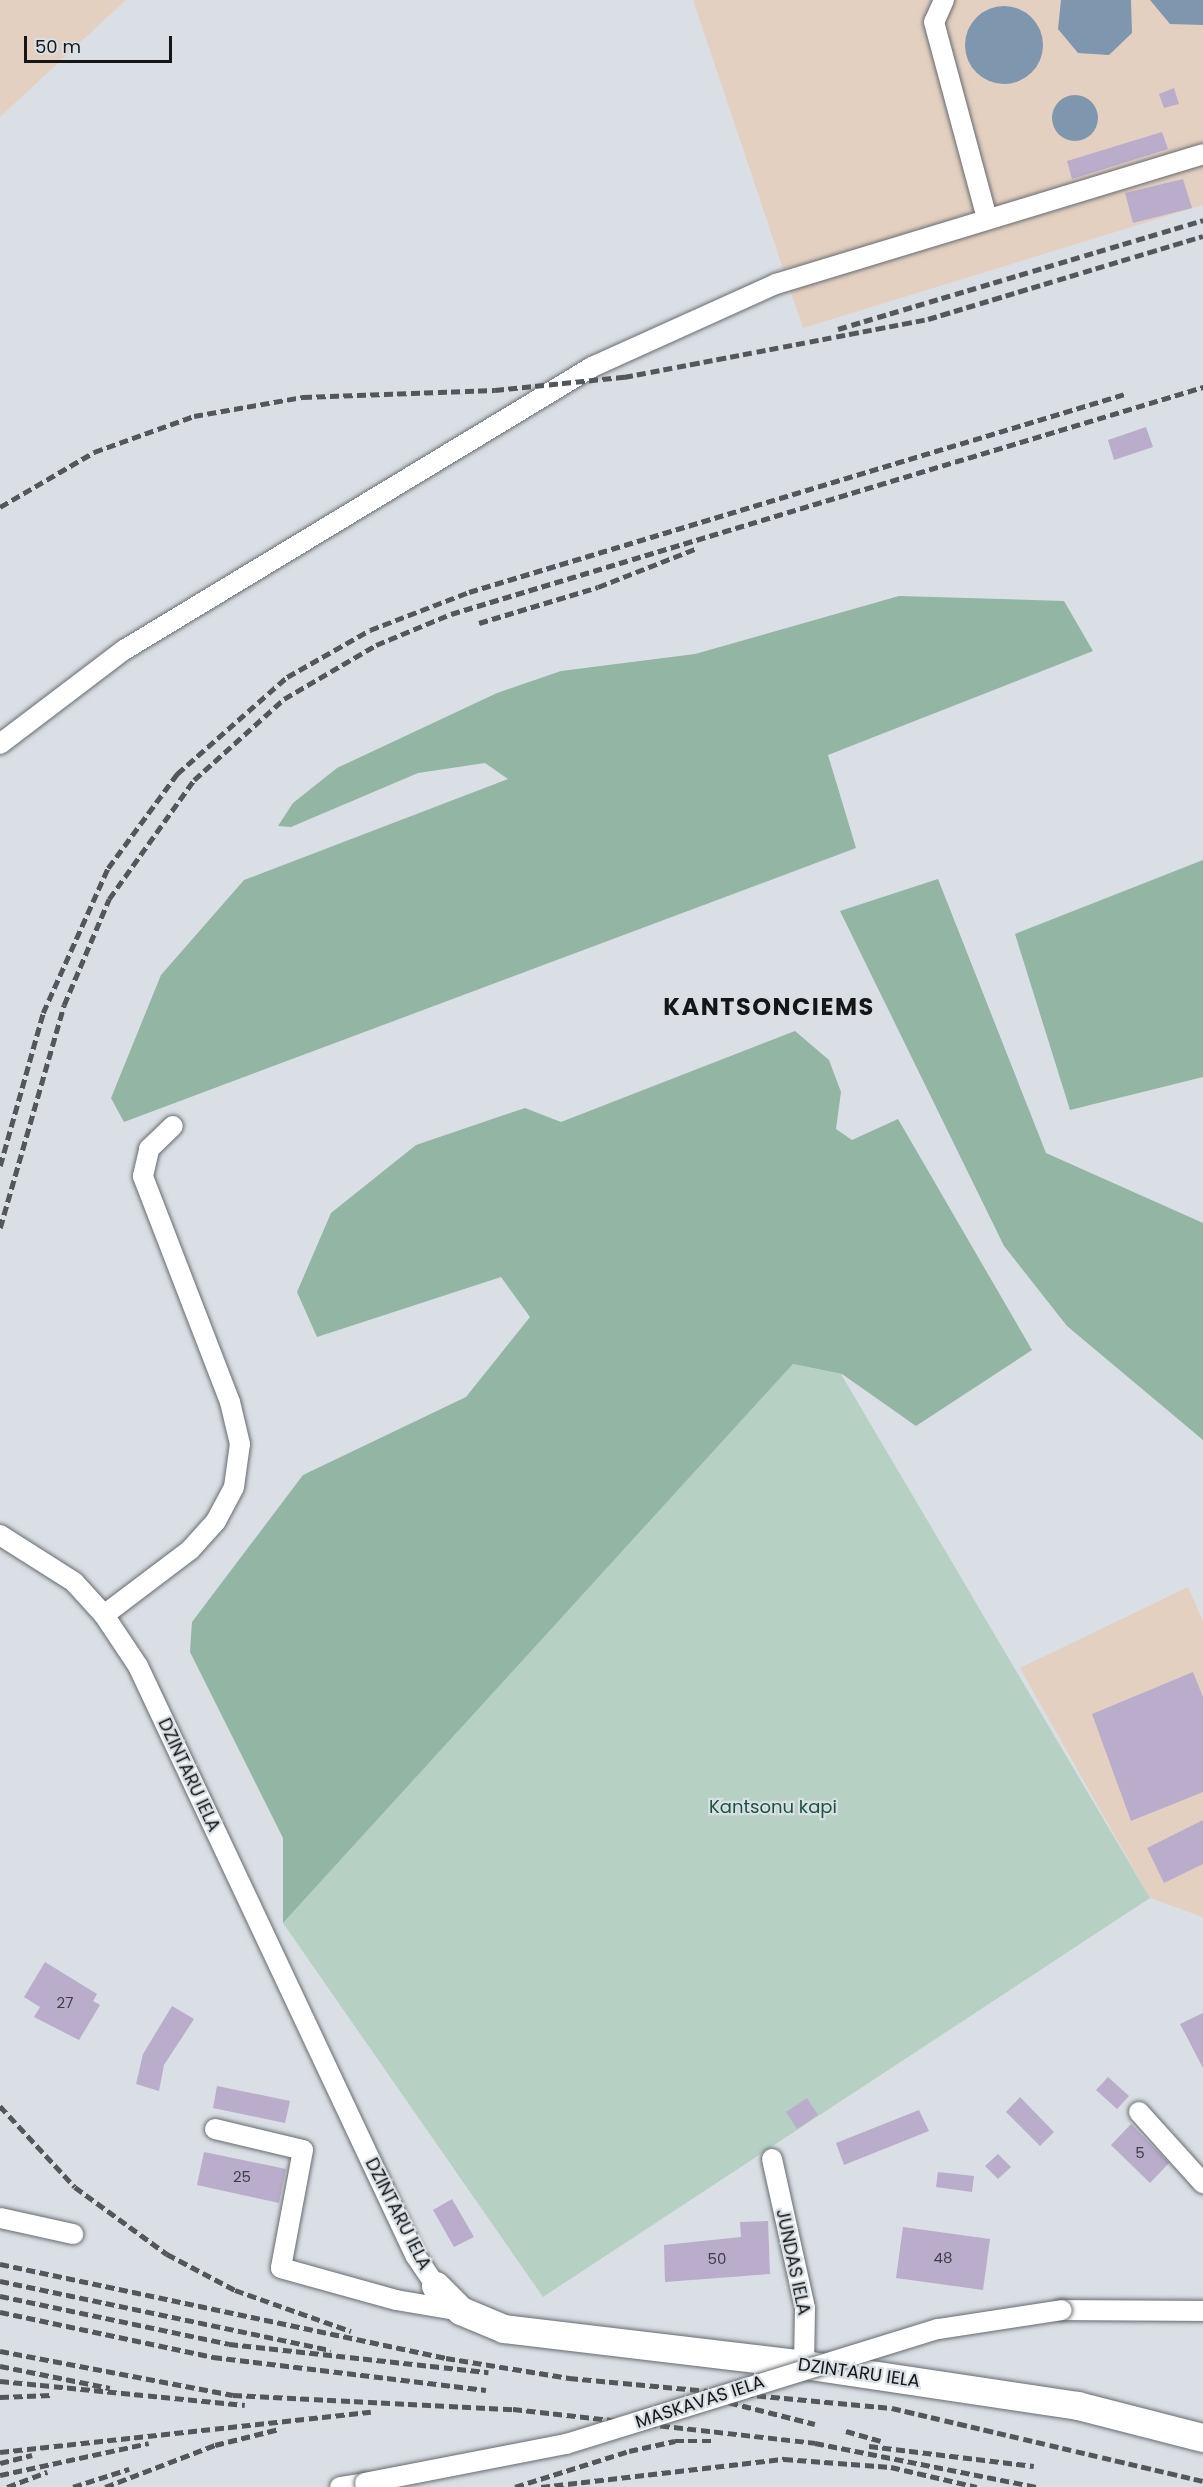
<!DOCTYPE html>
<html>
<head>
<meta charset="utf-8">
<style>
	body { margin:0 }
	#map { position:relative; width:1203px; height:2487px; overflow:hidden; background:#d9dfe4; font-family:Poppins,sans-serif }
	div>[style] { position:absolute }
	.industrial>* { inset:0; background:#e4d0c1 }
	.green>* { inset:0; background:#b6d1c3 }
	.forest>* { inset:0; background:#93b5a4 }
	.water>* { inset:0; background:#7e96ae }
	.round { border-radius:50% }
	.building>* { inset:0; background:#baadcc }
	.roads { filter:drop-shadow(0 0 2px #666b70) drop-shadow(0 0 2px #666b70) }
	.street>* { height:20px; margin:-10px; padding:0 10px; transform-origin:10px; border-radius:10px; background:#fff }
	.secondary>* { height:28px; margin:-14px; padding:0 14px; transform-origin:14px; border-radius:14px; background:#fff }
	.rail>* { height:4.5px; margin-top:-2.25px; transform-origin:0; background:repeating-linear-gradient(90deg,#54575a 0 9px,transparent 0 13.5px) }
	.bridges { filter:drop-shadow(0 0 2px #666b70) drop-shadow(0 0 2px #666b70) }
	.street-bridge>* { height:20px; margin:-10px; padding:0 10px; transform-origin:10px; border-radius:10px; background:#fff }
	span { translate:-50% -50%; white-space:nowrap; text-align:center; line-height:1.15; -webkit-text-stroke:4.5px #d9dfe4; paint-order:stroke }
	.number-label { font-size:15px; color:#3e3c45 }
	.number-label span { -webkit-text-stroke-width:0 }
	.street-label { font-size:18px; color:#141618 }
	.park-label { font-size:18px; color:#17553d }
	.district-label { font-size:24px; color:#141618; font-weight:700; letter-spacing:1.5px }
	.scale { position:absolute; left:24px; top:36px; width:148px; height:27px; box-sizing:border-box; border:3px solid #141618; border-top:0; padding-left:8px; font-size:18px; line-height:21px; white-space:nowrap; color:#141618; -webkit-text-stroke:4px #d9dfe4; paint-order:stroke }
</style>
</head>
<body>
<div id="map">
	<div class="industrial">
		<i style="clip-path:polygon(0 0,126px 0,0 117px)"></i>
		<i style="clip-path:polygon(693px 0,1203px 0,1203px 205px,803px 328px)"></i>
		<i style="clip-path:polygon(1188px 1587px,1203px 1621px,1203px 1917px,1150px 1898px,1020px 1668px)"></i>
	</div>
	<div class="green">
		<i style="clip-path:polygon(793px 1364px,841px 1374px,1150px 1898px,543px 2297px,283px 1923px)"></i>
	</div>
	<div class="forest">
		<i style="clip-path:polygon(899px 596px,1064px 601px,1093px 651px,828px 755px,856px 848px,124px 1122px,111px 1098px,161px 975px,244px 880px,508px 779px,485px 763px,418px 773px,291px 827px,278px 826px,293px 803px,337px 768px,497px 693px,561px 671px,695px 654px)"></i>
		<i style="clip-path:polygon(1203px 860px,1203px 1077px,1070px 1110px,1015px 934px)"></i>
		<i style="clip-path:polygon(938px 879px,1046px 1153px,1203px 1223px,1203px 1440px,1067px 1326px,1004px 1246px,840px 911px)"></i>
		<i style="clip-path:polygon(795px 1031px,829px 1060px,841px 1092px,836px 1129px,852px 1140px,898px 1119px,1032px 1350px,916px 1426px,842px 1374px,793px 1364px,283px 1923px,283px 1838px,190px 1652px,192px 1622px,303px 1475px,466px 1397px,530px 1317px,501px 1277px,317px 1337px,297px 1292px,331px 1213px,416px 1145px,525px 1108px,561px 1122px)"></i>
	</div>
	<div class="water">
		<i style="clip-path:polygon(1061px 0,1131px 0,1132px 33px,1109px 55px,1078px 53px,1058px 29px)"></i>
		<i style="clip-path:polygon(1150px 0,1203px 0,1203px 25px,1170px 24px)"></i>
		<i class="round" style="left:965px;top:6px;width:78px;height:78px"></i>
		<i class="round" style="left:1052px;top:95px;width:46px;height:46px"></i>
	</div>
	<div class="building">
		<i style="clip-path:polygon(1174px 88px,1179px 104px,1164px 108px,1159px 94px)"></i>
		<i style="clip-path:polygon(1162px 132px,1168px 149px,1072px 179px,1067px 161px)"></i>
		<i style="clip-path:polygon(1183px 179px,1192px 208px,1133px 223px,1125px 193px)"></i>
		<i style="clip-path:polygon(1146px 427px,1153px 447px,1114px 460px,1108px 440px)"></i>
		<i style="clip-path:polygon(1193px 1672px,1203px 1697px,1203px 1792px,1131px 1821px,1092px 1714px)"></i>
		<i style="clip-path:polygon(1203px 1820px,1203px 1864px,1164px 1883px,1147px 1848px)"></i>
		<i style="clip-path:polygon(45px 1962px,97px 1994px,93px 2001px,100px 2005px,79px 2040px,34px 2017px,40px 2007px,24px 1997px)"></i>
		<i style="clip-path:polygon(172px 2006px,194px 2019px,164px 2065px,159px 2091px,136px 2084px,143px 2054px)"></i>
		<i style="clip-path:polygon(1203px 2013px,1203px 2068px,1180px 2024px)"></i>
		<i style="clip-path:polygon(1108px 2077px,1129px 2096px,1117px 2109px,1096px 2090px)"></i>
		<i style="clip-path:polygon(217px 2086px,290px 2101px,285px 2123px,213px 2108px)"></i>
		<i style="clip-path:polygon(1020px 2097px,1054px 2132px,1040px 2146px,1006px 2112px)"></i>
		<i style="clip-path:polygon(807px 2098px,818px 2115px,797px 2129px,786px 2112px)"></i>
		<i style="clip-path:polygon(919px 2110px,929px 2131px,844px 2165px,836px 2143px)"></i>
		<i style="clip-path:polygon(1131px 2124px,1169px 2163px,1150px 2183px,1111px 2145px)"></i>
		<i style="clip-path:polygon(204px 2152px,286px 2169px,279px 2203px,197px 2185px)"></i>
		<i style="clip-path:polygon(998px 2154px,1011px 2167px,998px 2179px,985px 2166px)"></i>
		<i style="clip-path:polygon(938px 2172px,974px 2176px,972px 2192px,936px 2187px)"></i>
		<i style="clip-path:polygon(452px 2199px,474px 2237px,454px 2247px,433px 2210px)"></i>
		<i style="clip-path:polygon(768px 2221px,770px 2274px,665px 2282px,664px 2245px,741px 2237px,740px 2222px)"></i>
		<i style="clip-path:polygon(903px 2227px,990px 2239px,983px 2290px,896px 2278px)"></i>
	</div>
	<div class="roads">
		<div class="street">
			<i style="left:944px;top:0;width:24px;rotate:114deg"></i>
			<i style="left:934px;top:22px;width:204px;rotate:74.9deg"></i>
			<i style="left:0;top:744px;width:156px;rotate:-37.2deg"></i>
			<i style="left:124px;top:650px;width:547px;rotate:-31.16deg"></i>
			<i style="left:592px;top:367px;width:202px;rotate:-24.3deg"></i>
			<i style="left:776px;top:284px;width:446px;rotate:-16.9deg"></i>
			<i style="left:0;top:1535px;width:88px;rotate:32.4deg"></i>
			<i style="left:74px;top:1582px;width:45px;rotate:47.7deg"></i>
			<i style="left:104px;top:1615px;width:61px;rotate:56.3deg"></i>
			<i style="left:138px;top:1666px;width:651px;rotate:64.81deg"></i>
			<i style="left:415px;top:2255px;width:37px;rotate:56deg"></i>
			<i style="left:104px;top:1615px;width:108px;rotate:-37.1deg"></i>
			<i style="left:190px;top:1550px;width:39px;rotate:-48deg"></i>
			<i style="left:216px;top:1521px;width:38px;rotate:-62deg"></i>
			<i style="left:234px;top:1487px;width:43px;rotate:-82.1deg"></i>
			<i style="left:240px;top:1444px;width:43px;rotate:-103.4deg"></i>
			<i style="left:230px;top:1402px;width:242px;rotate:-111.1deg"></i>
			<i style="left:143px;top:1176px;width:28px;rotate:-77deg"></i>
			<i style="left:149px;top:1149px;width:33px;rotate:-44deg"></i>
			<i style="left:1139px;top:2112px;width:96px;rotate:48deg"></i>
			<i style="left:215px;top:2129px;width:90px;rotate:13.4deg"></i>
			<i style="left:303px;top:2150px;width:120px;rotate:100.6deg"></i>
			<i style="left:281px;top:2268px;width:119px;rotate:15.5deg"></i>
			<i style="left:396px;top:2300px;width:66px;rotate:9.6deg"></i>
			<i style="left:772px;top:2159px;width:153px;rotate:77.5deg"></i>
			<i style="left:805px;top:2308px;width:57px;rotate:91deg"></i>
			<i style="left:0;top:2218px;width:75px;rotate:12.4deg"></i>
			<i style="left:1062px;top:2310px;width:141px;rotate:0.4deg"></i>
			<i style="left:340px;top:2487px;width:25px;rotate:-9deg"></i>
		</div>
		<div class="secondary">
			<i style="left:436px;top:2286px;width:35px;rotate:45deg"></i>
			<i style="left:461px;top:2311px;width:47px;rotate:22.7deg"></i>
			<i style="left:504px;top:2329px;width:302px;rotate:6.8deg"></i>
			<i style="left:804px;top:2365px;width:277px;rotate:8.5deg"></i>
			<i style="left:1078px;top:2406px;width:129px;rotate:14.4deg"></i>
		</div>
	</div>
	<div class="rail">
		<i style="left:838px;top:329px;width:381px;rotate:-16.6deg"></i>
		<i style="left:0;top:507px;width:109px;rotate:-30.3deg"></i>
		<i style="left:94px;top:452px;width:106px;rotate:-19.8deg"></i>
		<i style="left:194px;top:416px;width:111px;rotate:-9.9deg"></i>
		<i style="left:303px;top:397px;width:192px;rotate:-2.1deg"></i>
		<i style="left:495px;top:390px;width:130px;rotate:-5.8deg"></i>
		<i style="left:624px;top:377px;width:309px;rotate:-10.8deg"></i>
		<i style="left:928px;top:319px;width:287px;rotate:-16.8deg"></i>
		<i style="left:479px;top:623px;width:124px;rotate:-16.8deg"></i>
		<i style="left:598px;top:587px;width:104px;rotate:-21.4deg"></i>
		<i style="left:0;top:1166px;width:159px;rotate:-74.3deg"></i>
		<i style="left:43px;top:1013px;width:159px;rotate:-65.9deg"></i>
		<i style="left:108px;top:868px;width:117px;rotate:-53.7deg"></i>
		<i style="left:177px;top:774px;width:147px;rotate:-41.4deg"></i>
		<i style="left:287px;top:677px;width:95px;rotate:-29.5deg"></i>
		<i style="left:370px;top:630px;width:106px;rotate:-21deg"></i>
		<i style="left:469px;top:592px;width:688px;rotate:-16.8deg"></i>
		<i style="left:0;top:1228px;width:232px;rotate:-74deg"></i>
		<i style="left:64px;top:1005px;width:115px;rotate:-67deg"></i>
		<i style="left:109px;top:899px;width:146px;rotate:-54.5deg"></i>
		<i style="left:194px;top:780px;width:121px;rotate:-42deg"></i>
		<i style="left:284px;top:699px;width:107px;rotate:-30.4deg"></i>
		<i style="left:376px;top:645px;width:81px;rotate:-22.5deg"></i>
		<i style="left:451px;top:614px;width:786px;rotate:-16.8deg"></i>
		<i style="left:0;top:2106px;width:110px;rotate:47.2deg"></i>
		<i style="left:75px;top:2187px;width:114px;rotate:36.1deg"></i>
		<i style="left:167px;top:2254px;width:77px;rotate:27.9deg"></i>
		<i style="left:235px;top:2290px;width:123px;rotate:19.5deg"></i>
		<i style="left:0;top:2264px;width:456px;rotate:11.9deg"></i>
		<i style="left:446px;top:2358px;width:125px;rotate:9.2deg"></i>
		<i style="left:569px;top:2378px;width:324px;rotate:5.3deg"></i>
		<i style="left:892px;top:2408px;width:319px;rotate:13.2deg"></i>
		<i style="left:0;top:2281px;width:338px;rotate:11.8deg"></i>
		<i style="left:0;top:2296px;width:234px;rotate:11.8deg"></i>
		<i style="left:229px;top:2344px;width:261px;rotate:6.2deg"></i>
		<i style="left:0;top:2312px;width:218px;rotate:11.9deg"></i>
		<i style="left:213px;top:2357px;width:275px;rotate:6.9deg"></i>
		<i style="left:0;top:2351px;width:237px;rotate:10.7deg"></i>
		<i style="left:233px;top:2395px;width:280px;rotate:2.9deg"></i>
		<i style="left:513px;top:2409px;width:304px;rotate:6.4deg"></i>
		<i style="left:815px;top:2443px;width:227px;rotate:11.2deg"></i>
		<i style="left:0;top:2366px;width:112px;rotate:11.3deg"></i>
		<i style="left:0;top:2381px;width:246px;rotate:5.6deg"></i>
		<i style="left:0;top:2397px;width:51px;rotate:-2.2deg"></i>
		<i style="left:716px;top:2399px;width:102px;rotate:14.2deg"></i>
		<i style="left:846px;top:2431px;width:36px;rotate:16deg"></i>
		<i style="left:869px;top:2446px;width:166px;rotate:6.9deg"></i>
		<i style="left:0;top:2452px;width:373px;rotate:-6.2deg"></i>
		<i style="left:0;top:2463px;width:33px;rotate:-14deg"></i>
		<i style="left:0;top:2475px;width:152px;rotate:-12.1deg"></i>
		<i style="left:7px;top:2487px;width:43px;rotate:-20.6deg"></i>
		<i style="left:73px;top:2487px;width:59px;rotate:-17.8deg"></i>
		<i style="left:105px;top:2487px;width:118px;rotate:-20.9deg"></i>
		<i style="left:215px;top:2445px;width:66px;rotate:-14deg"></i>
		<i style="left:515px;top:2487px;width:120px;rotate:-17.5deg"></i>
		<i style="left:629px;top:2451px;width:47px;rotate:-12.3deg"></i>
		<i style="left:675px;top:2441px;width:40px"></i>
		<i style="left:541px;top:2487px;width:245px;rotate:-6.6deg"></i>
		<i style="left:784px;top:2459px;width:107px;rotate:4.3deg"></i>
		<i style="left:891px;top:2467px;width:88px;rotate:13.1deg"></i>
	</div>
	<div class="bridges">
		<div class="street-bridge">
			<i style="left:365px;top:2483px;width:205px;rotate:-11deg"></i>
			<i style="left:566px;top:2444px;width:389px;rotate:-17.2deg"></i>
			<i style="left:938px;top:2329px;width:125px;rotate:-8.7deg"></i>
		</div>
	</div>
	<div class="number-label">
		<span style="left:65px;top:2003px">27</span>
		<span style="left:1140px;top:2153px">5</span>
		<span style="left:242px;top:2177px">25</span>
		<span style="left:943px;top:2258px">48</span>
		<span style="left:717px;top:2259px">50</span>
	</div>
	<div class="street-label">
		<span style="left:189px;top:1775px;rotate:65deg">DZINTARU IELA</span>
		<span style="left:398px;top:2214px;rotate:63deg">DZINTARU IELA</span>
		<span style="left:793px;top:2262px;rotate:78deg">JUNDAS IELA</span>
		<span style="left:859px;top:2373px;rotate:8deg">DZINTARU IELA</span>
		<span style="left:700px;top:2402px;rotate:-18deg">MASKAVAS IELA</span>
	</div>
	<div class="park-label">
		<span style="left:773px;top:1807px">Kantsonu kapi</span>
	</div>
	<div class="district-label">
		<span style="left:769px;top:1007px">KANTSONCIEMS</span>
	</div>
	<div class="scale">50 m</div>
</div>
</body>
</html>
